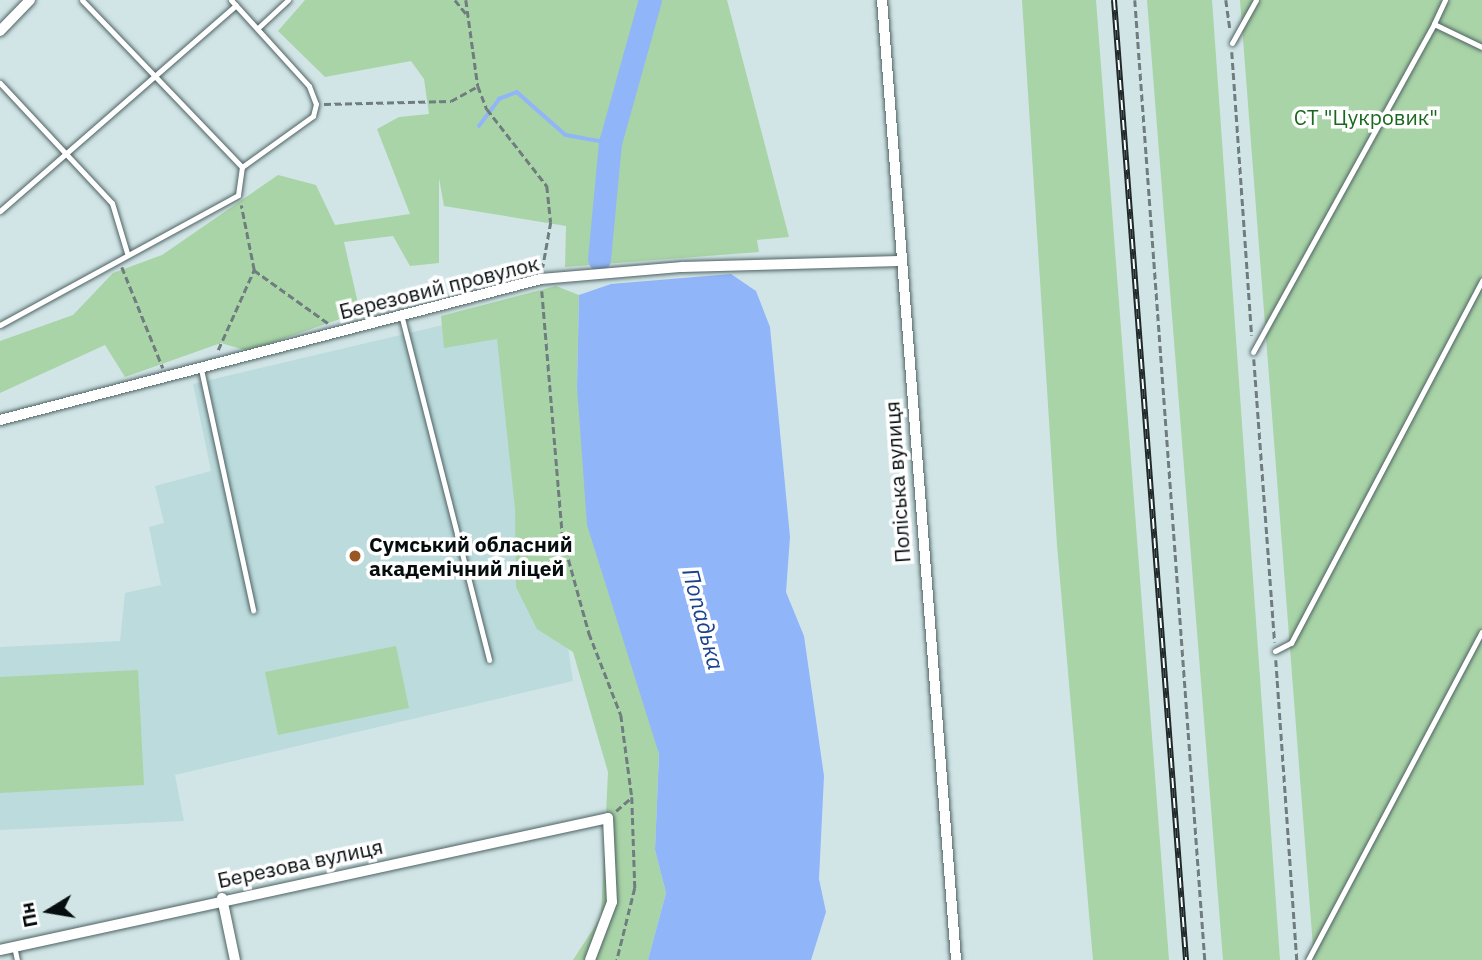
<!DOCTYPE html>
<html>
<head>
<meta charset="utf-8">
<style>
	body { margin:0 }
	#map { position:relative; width:1482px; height:960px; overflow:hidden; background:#d1e5e7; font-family:"IBM Plex Sans",sans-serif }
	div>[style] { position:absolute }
	.built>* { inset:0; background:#bcdbdd }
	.green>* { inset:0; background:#a9d4a7 }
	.water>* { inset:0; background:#90b5f8 }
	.stream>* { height:3.5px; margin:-1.75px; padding:0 1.75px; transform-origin:1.75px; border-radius:1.75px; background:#90b5f8 }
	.river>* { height:23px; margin:-11.5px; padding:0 11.5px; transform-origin:11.5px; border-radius:11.5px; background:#90b5f8 }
	.path>* { height:2.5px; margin-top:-1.25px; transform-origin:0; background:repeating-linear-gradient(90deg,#707d7f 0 7px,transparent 0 10.5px) }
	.roads { filter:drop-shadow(0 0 2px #4f6263) drop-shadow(0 0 2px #4f6263) }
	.lane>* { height:5px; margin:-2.5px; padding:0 2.5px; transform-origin:2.5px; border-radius:2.5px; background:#fff }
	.street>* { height:10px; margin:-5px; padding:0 5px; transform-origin:5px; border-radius:5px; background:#fff }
	.rail>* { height:6px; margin-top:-3px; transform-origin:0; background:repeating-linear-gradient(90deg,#fff 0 10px,#20292a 0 20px); box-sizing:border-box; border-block:2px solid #20292a }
	.dots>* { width:19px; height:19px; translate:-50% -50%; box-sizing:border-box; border:4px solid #fff; border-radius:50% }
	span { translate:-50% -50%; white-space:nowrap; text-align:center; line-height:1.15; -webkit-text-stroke:7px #fff; paint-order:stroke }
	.park-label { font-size:21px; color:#18691d }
	.street-label { font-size:21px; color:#060d0e }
	.poi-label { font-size:21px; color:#060d0e; font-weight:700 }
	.left { translate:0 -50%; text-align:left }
	.water-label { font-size:23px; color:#1a428e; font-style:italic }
	.north { position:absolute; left:14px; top:876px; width:70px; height:70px; -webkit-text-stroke:5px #fff; paint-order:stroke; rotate:259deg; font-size:19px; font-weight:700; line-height:28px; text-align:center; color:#060d0e }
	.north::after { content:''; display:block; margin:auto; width:24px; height:32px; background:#060d0e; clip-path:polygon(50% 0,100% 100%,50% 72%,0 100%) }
</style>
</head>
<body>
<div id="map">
	<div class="built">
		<i style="clip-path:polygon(519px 307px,573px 681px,175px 775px,184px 821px,0 830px,0 647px,120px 641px,125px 593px,161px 585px,149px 527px,164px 523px,155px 486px,211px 471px,193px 384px)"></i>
	</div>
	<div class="green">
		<i style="clip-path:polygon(305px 0,727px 0,789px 237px,757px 240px,759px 252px,565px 267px,566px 226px,444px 206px,439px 178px,439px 263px,410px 266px,393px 236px,344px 242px,360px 312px,248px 351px,221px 343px,125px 377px,105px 345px,0 393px,0 341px,73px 315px,113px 273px,162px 255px,278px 175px,316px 185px,335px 225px,410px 214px,377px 129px,399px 117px,429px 114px,424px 79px,411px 61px,325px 77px,278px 31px)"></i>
		<i style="clip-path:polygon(1022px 0,1096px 0,1169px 960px,1093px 960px,1057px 545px)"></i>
		<i style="clip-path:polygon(1147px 0,1212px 0,1280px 960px,1223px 960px)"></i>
		<i style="clip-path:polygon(1240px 0,1482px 0,1482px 960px,1314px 960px)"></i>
		<i style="clip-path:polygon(556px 286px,579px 295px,577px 387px,659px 754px,655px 850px,666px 893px,648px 960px,573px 960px,601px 917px,608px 772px,573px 652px,537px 629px,516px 587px,515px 509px,497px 339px,444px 348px,441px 316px)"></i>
		<i style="clip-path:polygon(396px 646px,409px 708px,278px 735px,265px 672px)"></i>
		<i style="clip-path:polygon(138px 670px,144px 785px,0 793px,0 677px)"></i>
	</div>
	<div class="water">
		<i style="clip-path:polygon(731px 274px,756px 291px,770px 327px,790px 537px,786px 592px,804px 636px,824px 776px,819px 879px,826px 912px,811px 960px,648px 960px,666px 893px,655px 850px,659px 754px,587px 525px,577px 387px,579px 295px,611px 284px)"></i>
	</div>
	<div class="stream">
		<i style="left:479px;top:126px;width:34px;rotate:-53deg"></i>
		<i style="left:499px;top:99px;width:19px;rotate:-21deg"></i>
		<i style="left:517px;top:92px;width:65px;rotate:41.3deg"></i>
		<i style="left:566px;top:135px;width:45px;rotate:10.3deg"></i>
	</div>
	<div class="river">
		<i style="left:599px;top:259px;width:117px;rotate:-84.6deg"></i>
		<i style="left:610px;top:143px;width:148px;rotate:-74.4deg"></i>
	</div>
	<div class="path">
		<i style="left:455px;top:0;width:19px;rotate:51deg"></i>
		<i style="left:466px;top:0;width:87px;rotate:82.1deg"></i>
		<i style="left:478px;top:86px;width:25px;rotate:69deg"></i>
		<i style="left:487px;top:109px;width:98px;rotate:52.1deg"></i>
		<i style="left:547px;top:186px;width:36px;rotate:84deg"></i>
		<i style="left:551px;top:222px;width:46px;rotate:100.1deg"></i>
		<i style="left:1135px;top:0;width:963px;rotate:85.83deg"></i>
		<i style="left:1226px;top:0;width:28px;rotate:82deg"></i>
		<i style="left:1232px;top:52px;width:284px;rotate:86deg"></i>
		<i style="left:324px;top:104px;width:127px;rotate:-1.4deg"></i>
		<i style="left:451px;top:101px;width:31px;rotate:-29deg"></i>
		<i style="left:122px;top:267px;width:109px;rotate:67.9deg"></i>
		<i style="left:254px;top:270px;width:91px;rotate:35.6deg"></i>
		<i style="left:542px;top:291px;width:249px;rotate:85.2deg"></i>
		<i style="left:563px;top:539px;width:98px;rotate:74.5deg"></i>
		<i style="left:589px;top:633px;width:88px;rotate:68.7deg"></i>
		<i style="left:621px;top:715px;width:83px;rotate:82.4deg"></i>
		<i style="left:632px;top:797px;width:91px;rotate:88.1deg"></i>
		<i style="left:635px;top:888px;width:74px;rotate:104deg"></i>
		<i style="left:218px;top:350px;width:88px;rotate:-65.8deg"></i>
		<i style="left:254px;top:270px;width:66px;rotate:-101.3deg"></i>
		<i style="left:1254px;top:359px;width:284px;rotate:85.8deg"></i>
		<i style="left:1276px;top:660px;width:301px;rotate:86deg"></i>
		<i style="left:616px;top:811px;width:21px;rotate:-41deg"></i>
	</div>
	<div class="roads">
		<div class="lane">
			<i style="left:231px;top:0;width:116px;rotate:47.8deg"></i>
			<i style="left:309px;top:86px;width:19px;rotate:69deg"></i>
			<i style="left:316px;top:104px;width:12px;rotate:104deg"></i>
			<i style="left:313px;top:116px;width:87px;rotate:144.3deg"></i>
			<i style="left:1445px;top:0;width:26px;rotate:115deg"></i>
			<i style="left:1434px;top:24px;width:53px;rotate:25.6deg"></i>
			<i style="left:259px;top:27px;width:40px;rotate:-43deg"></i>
			<i style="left:1232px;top:43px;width:49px;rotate:-60.8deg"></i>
			<i style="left:0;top:83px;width:164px;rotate:47deg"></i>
			<i style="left:112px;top:203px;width:52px;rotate:73.3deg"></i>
			<i style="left:0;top:211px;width:313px;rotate:-41.1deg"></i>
			<i style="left:401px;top:314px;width:357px;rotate:75.7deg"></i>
			<i style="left:0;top:325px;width:271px;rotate:-28.6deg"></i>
			<i style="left:238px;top:195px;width:28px;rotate:-82deg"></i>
			<i style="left:242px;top:167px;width:231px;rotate:-133.8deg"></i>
			<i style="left:1253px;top:352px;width:375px;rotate:-61.1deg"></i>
			<i style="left:201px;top:369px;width:247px;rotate:77.8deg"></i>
			<i style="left:1275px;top:651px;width:18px;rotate:-27deg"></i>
			<i style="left:1291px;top:643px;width:410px;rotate:-62.2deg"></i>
			<i style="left:14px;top:946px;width:14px;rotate:78deg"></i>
			<i style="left:1308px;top:960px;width:371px;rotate:-62.1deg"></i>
		</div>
		<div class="street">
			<i style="left:882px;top:0;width:963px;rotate:85.59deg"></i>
			<i style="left:0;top:31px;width:43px;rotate:-45.9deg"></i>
			<i style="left:0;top:420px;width:559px;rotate:-14.61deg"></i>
			<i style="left:541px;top:279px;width:142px;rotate:-4.9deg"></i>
			<i style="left:682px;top:267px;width:217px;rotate:-1.6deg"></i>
			<i style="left:222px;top:898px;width:63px;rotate:78.2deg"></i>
			<i style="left:0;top:950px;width:622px;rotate:-12.25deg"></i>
			<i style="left:608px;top:818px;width:84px;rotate:87.3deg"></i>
			<i style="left:612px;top:902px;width:62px;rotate:110.8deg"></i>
		</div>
	</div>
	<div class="rail">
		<i style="left:1114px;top:0;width:963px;rotate:85.71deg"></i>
	</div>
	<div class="dots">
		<i style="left:355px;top:556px;background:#985723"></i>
	</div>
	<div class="park-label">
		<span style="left:1366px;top:117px">СТ "Цукровик"</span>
	</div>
	<div class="street-label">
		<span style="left:439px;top:287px;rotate:-14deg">Березовий провулок</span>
		<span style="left:897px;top:482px;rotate:-94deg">Поліська вулиця</span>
		<span style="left:300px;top:863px;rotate:-12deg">Березова вулиця</span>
	</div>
	<div class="poi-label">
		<span class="left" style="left:369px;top:556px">Сумський обласний<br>академічний ліцей</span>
	</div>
	<div class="water-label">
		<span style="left:704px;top:619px;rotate:75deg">Попадька</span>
	</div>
	<div class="north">Пн</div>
</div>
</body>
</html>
